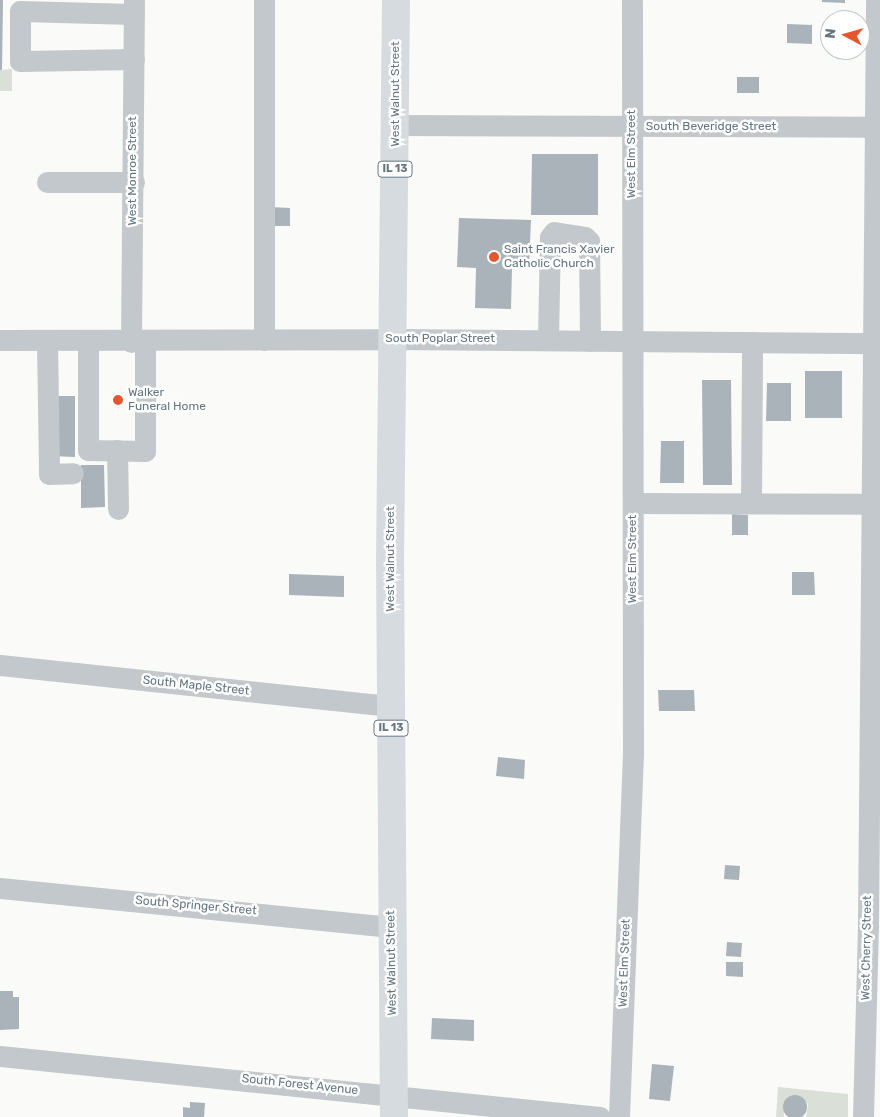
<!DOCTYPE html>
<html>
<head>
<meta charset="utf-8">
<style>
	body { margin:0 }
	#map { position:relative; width:880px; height:1117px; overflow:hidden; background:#fafaf8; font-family:Rubik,sans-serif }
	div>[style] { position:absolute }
	.green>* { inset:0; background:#dadfd7 }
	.building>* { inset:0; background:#aab3b9 }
	.round { border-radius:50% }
	.minor>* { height:21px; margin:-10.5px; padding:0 10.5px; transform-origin:10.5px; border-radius:10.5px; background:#c3c8cc }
	.highway>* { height:28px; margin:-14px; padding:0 14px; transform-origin:14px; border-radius:14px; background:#d6dbdf }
	.dots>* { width:14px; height:14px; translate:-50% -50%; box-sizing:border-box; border:2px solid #fff; border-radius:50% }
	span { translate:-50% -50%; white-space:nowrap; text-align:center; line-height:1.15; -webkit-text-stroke:5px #fff; paint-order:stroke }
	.shield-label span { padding:1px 4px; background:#fff; border:1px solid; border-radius:4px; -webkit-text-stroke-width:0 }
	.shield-label { font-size:11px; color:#657683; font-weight:700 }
	.street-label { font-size:12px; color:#657683 }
	.poi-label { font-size:12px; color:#657683 }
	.left { translate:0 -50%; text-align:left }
	.north { position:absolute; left:820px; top:10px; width:50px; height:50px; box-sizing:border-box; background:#fff; border:1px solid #c1c8cd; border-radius:50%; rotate:276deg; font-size:14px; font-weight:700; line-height:20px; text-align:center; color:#657683 }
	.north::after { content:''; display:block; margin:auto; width:18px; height:22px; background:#e4572e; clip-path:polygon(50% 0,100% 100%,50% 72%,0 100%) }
</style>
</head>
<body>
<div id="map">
	<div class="green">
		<i style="clip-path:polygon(12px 69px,12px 91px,0 91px,0 70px)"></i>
		<i style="clip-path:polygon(778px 1087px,848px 1094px,848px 1117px,806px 1117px,808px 1104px,796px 1096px,784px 1102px,784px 1117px,776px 1117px)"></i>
	</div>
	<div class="building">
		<i style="clip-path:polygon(0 0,3px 0,2px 70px,0 70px)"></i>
		<i style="clip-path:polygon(822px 0,845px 0,845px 3px,822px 2px)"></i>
		<i style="clip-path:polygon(787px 24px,812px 25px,812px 44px,787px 43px)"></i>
		<i style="clip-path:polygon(822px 24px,830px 24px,830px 45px,822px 45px)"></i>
		<i style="clip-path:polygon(737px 77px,759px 77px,759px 93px,737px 93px)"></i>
		<i style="clip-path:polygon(532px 154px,598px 154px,598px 215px,531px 215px)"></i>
		<i style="clip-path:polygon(270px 207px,290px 208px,290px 226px,270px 226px)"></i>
		<i style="clip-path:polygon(459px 218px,531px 220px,529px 268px,512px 268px,511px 309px,475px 308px,476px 268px,457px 267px)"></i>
		<i style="clip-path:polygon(805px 371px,842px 371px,842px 418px,805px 418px)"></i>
		<i style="clip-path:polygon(702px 380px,731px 380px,732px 485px,703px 485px)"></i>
		<i style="clip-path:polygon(767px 383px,791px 383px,791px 421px,766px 421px)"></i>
		<i style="clip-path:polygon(52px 396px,75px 396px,75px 457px,51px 456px)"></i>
		<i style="clip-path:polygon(661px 441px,684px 441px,684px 483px,660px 483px)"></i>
		<i style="clip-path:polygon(81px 465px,104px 465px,105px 507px,81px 508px)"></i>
		<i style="clip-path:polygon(732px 514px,748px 515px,748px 535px,732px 535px)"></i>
		<i style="clip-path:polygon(792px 572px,814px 572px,815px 595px,792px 595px)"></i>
		<i style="clip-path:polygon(289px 574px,344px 576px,344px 597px,289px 595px)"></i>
		<i style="clip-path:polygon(658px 690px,694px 690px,695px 711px,659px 711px)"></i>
		<i style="clip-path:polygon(498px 757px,525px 760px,524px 779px,496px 776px)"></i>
		<i style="clip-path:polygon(725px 865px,740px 866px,739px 880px,724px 879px)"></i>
		<i style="clip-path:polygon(727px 942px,742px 943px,741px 957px,726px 956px)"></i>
		<i style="clip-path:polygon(726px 962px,743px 962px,743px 977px,726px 976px)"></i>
		<i style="clip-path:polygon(0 991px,13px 991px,13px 997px,19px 997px,19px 1029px,0 1030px)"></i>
		<i style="clip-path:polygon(432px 1018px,474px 1020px,474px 1041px,431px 1039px)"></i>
		<i style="clip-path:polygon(652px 1064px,674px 1066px,670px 1101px,649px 1099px)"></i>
		<i class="round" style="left:783px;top:1095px;width:24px;height:24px"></i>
		<i style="clip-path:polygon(190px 1102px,205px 1103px,204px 1117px,183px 1117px,183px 1107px,190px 1108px)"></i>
	</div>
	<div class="minor">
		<i style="left:264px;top:0;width:340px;rotate:90deg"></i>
		<i style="left:134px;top:59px;width:114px;rotate:179deg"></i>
		<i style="left:20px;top:61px;width:50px;rotate:-90deg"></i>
		<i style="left:20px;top:11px;width:114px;rotate:1.5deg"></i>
		<i style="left:396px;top:125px;width:479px;rotate:0.2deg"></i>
		<i style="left:47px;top:182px;width:87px"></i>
		<i style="left:0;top:340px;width:393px;rotate:-0.1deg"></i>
		<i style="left:393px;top:339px;width:487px;rotate:0.5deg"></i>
		<i style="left:548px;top:340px;width:103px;rotate:-88.9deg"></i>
		<i style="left:550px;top:237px;width:6px;rotate:-51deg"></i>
		<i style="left:554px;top:232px;width:31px;rotate:9deg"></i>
		<i style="left:585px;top:237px;width:6px;rotate:45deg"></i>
		<i style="left:589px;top:241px;width:100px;rotate:89.4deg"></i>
		<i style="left:47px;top:341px;width:133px;rotate:89.1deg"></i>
		<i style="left:49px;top:474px;width:24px;rotate:-2deg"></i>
		<i style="left:88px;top:341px;width:109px;rotate:90deg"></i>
		<i style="left:88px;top:450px;width:57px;rotate:1deg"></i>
		<i style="left:145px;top:451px;width:110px;rotate:-90deg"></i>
		<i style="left:131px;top:342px;width:342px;rotate:-89.5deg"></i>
		<i style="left:117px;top:450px;width:59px;rotate:89deg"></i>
		<i style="left:751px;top:502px;width:160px;rotate:-89.6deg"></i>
		<i style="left:633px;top:503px;width:247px;rotate:0.2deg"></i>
		<i style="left:0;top:665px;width:393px;rotate:6deg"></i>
		<i style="left:0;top:888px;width:393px;rotate:5.7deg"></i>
		<i style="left:0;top:1056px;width:603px;rotate:5.81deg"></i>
		<i style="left:619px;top:1117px;width:367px;rotate:-87.8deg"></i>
		<i style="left:633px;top:750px;width:750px;rotate:-90.08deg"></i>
		<i style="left:863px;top:1117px;width:192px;rotate:-88.5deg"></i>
		<i style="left:868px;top:925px;width:925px;rotate:-89.5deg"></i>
	</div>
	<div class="highway">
		<i style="left:394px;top:1117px;width:554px;rotate:-90.41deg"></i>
		<i style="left:390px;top:563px;width:563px;rotate:-89.39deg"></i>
	</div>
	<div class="dots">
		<i style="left:494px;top:257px;background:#e4572e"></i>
		<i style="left:118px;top:400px;background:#e4572e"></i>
	</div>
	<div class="shield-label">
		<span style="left:395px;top:169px">IL 13</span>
		<span style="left:391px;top:728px">IL 13</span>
	</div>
	<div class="street-label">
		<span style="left:396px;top:94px;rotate:-90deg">West Walnut Street</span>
		<span style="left:711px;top:127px">South Beveridge Street</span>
		<span style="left:632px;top:154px;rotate:-90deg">West Elm Street</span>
		<span style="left:133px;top:171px;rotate:-90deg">West Monroe Street</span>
		<span style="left:440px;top:339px">South Poplar Street</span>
		<span style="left:391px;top:559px;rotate:-90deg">West Walnut Street</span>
		<span style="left:633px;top:559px;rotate:-90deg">West Elm Street</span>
		<span style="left:196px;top:686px;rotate:6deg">South Maple Street</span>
		<span style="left:196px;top:906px;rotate:5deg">South Springer Street</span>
		<span style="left:867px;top:948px;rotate:-89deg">West Cherry Street</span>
		<span style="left:392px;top:963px;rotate:-91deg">West Walnut Street</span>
		<span style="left:625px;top:963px;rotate:-88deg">West Elm Street</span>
		<span style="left:300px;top:1085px;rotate:6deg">South Forest Avenue</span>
	</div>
	<div class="poi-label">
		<span class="left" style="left:504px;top:257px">Saint Francis Xavier<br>Catholic Church</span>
		<span class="left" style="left:128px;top:400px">Walker<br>Funeral Home</span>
	</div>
	<div class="north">N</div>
</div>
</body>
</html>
